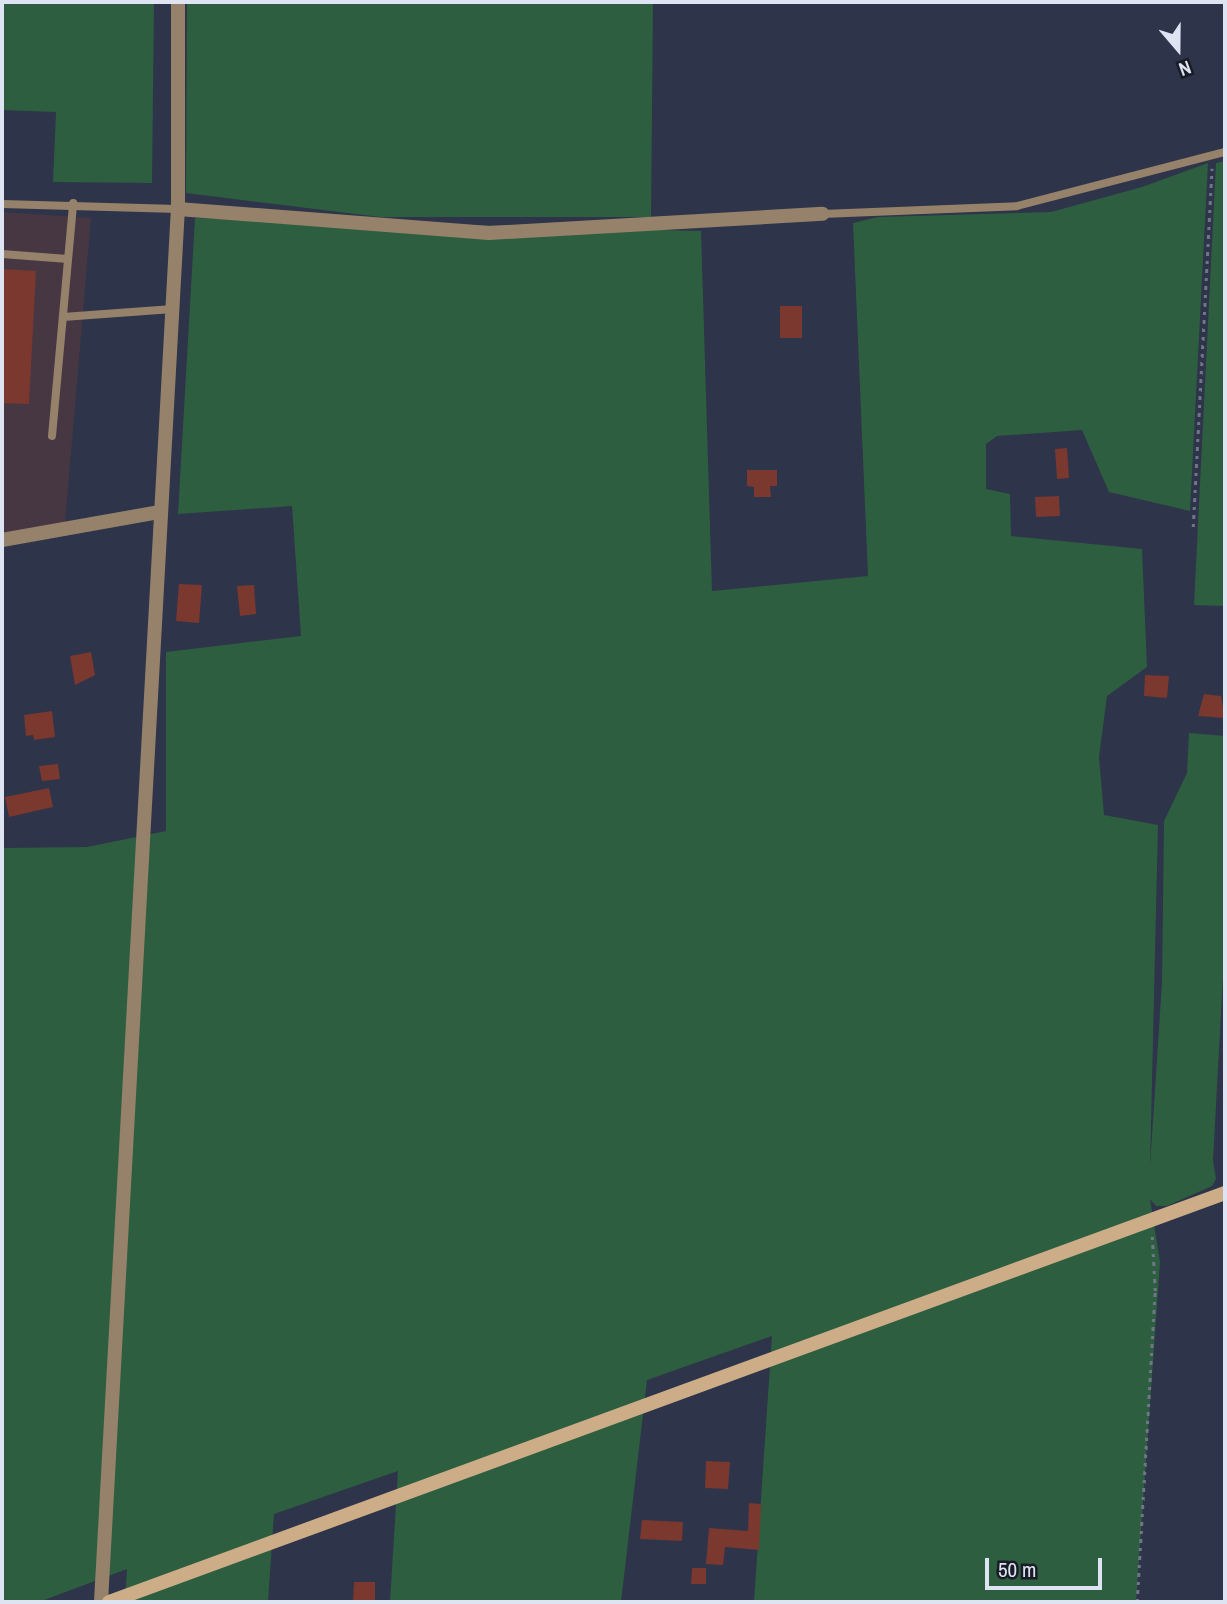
<!DOCTYPE html>
<html>
<head>
<meta charset="utf-8">
<style>
	body { margin:0 }
	#map { position:relative; width:1227px; height:1604px; overflow:hidden; background:#2e3449; font-family:"Archivo Narrow",sans-serif }
	div>[style] { position:absolute }
	.industrial>* { inset:0; background:#473742 }
	.green>* { inset:0; background:#2e5e40 }
	.building>* { inset:0; background:#7a382f }
	.path>* { height:2.5px; margin-top:-1.25px; transform-origin:0; background:repeating-linear-gradient(90deg,#707588 0 3.5px,transparent 0 8.5px) }
	.lane>* { height:8px; margin:-4px; padding:0 4px; transform-origin:4px; border-radius:4px; background:#96826a }
	.street>* { height:14px; margin:-7px; padding:0 7px; transform-origin:7px; border-radius:7px; background:#96826a }
	.secondary>* { height:14px; margin:-7px; padding:0 7px; transform-origin:7px; border-radius:7px; background:#cdad87 }
	span { translate:-50% -50%; white-space:nowrap; text-align:center; line-height:1.15; -webkit-text-stroke:6px #191c26; paint-order:stroke }
	.frame { position:absolute; inset:0; border:4px solid #dfe4f2; pointer-events:none }
	.north { position:absolute; left:1143px; top:14px; width:70px; height:70px; -webkit-text-stroke:5px #191c26; paint-order:stroke; rotate:160deg; font-size:19px; font-weight:700; line-height:28px; text-align:center; color:#dfe4f2 }
	.north::after { content:''; display:block; margin:auto; width:24px; height:32px; background:#dfe4f2; clip-path:polygon(50% 0,100% 100%,50% 72%,0 100%) }
	.scale { position:absolute; left:985px; top:1558px; width:117px; height:32px; box-sizing:border-box; border:4px solid #dfe4f2; border-top:0; padding-left:9px; font-size:21px; line-height:24px; white-space:nowrap; color:#dfe4f2; -webkit-text-stroke:5px #191c26; paint-order:stroke }
</style>
</head>
<body>
<div id="map">
	<div class="industrial">
		<i style="clip-path:polygon(2px 212px,91px 218px,65px 524px,2px 535px)"></i>
	</div>
	<div class="green">
		<i style="clip-path:polygon(2px 2px,154px 2px,152px 183px,53px 182px,56px 112px,2px 110px)"></i>
		<i style="clip-path:polygon(187px 2px,653px 2px,651px 217px,380px 217px,186px 193px)"></i>
		<i style="clip-path:polygon(1225px 161px,1225px 606px,1194px 605px,1216px 163px)"></i>
		<i style="clip-path:polygon(1208px 163px,1190px 511px,1109px 492px,1082px 430px,997px 436px,986px 444px,986px 489px,1010px 494px,1011px 536px,1142px 549px,1147px 667px,1107px 696px,1099px 757px,1104px 815px,1158px 825px,1150px 1167px,1162px 982px,1164px 821px,1187px 773px,1189px 733px,1225px 736px,1225px 939px,1213px 1161px,1216px 1179px,1212px 1186px,1167px 1206px,1156px 1206px,1150px 1199px,1160px 1262px,1136px 1602px,754px 1602px,772px 1336px,647px 1380px,621px 1602px,390px 1602px,398px 1471px,274px 1514px,268px 1602px,125px 1602px,127px 1569px,39px 1602px,2px 1602px,2px 848px,87px 847px,166px 831px,166px 652px,301px 636px,292px 506px,178px 514px,195px 218px,701px 231px,712px 591px,868px 576px,853px 223px,878px 217px,1051px 212px,1142px 187px)"></i>
	</div>
	<div class="building">
		<i style="clip-path:polygon(2px 269px,36px 271px,29px 404px,2px 403px)"></i>
		<i style="clip-path:polygon(780px 306px,802px 306px,802px 338px,780px 338px)"></i>
		<i style="clip-path:polygon(1067px 448px,1069px 478px,1057px 479px,1055px 449px)"></i>
		<i style="clip-path:polygon(747px 470px,777px 470px,777px 486px,770px 486px,771px 497px,754px 497px,754px 487px,747px 486px)"></i>
		<i style="clip-path:polygon(1059px 496px,1060px 516px,1036px 517px,1035px 497px)"></i>
		<i style="clip-path:polygon(179px 584px,202px 585px,199px 623px,176px 621px)"></i>
		<i style="clip-path:polygon(254px 585px,256px 614px,240px 616px,237px 586px)"></i>
		<i style="clip-path:polygon(91px 652px,95px 675px,75px 685px,70px 656px)"></i>
		<i style="clip-path:polygon(1145px 675px,1169px 676px,1167px 698px,1144px 696px)"></i>
		<i style="clip-path:polygon(1204px 694px,1221px 696px,1225px 718px,1198px 716px)"></i>
		<i style="clip-path:polygon(52px 711px,55px 737px,34px 740px,33px 735px,26px 736px,24px 715px)"></i>
		<i style="clip-path:polygon(58px 764px,60px 779px,42px 781px,39px 766px)"></i>
		<i style="clip-path:polygon(49px 788px,53px 807px,9px 817px,5px 797px)"></i>
		<i style="clip-path:polygon(706px 1461px,730px 1462px,728px 1489px,705px 1488px)"></i>
		<i style="clip-path:polygon(749px 1503px,761px 1504px,759px 1550px,725px 1547px,723px 1565px,706px 1564px,709px 1528px,748px 1531px)"></i>
		<i style="clip-path:polygon(642px 1520px,683px 1522px,682px 1541px,640px 1539px)"></i>
		<i style="clip-path:polygon(692px 1568px,706px 1568px,706px 1584px,691px 1584px)"></i>
		<i style="clip-path:polygon(354px 1582px,375px 1582px,375px 1602px,353px 1602px)"></i>
	</div>
	<div class="path">
		<i style="left:1193px;top:527px;width:359px;rotate:-87deg"></i>
		<i style="left:1137px;top:1602px;width:312px;rotate:-86.7deg"></i>
		<i style="left:1155px;top:1291px;width:56px;rotate:-93.1deg"></i>
	</div>
	<div class="lane">
		<i style="left:2px;top:204px;width:176px;rotate:1.6deg"></i>
		<i style="left:822px;top:214px;width:195px;rotate:-2.3deg"></i>
		<i style="left:1017px;top:206px;width:215px;rotate:-14.6deg"></i>
		<i style="left:2px;top:254px;width:66px;rotate:4.3deg"></i>
		<i style="left:63px;top:317px;width:110px;rotate:-4.2deg"></i>
		<i style="left:52px;top:436px;width:234px;rotate:-84.8deg"></i>
	</div>
	<div class="street">
		<i style="left:178px;top:209px;width:312px;rotate:4.4deg"></i>
		<i style="left:489px;top:233px;width:334px;rotate:-3.3deg"></i>
		<i style="left:2px;top:540px;width:159px;rotate:-10.1deg"></i>
		<i style="left:101px;top:1602px;width:1395px;rotate:-86.84deg"></i>
		<i style="left:178px;top:209px;width:207px;rotate:-90deg"></i>
	</div>
	<div class="secondary">
		<i style="left:109px;top:1602px;width:1189px;rotate:-20.13deg"></i>
	</div>
	<div class="frame"></div>
	<div class="north">N</div>
	<div class="scale">50 m</div>
</div>
</body>
</html>
